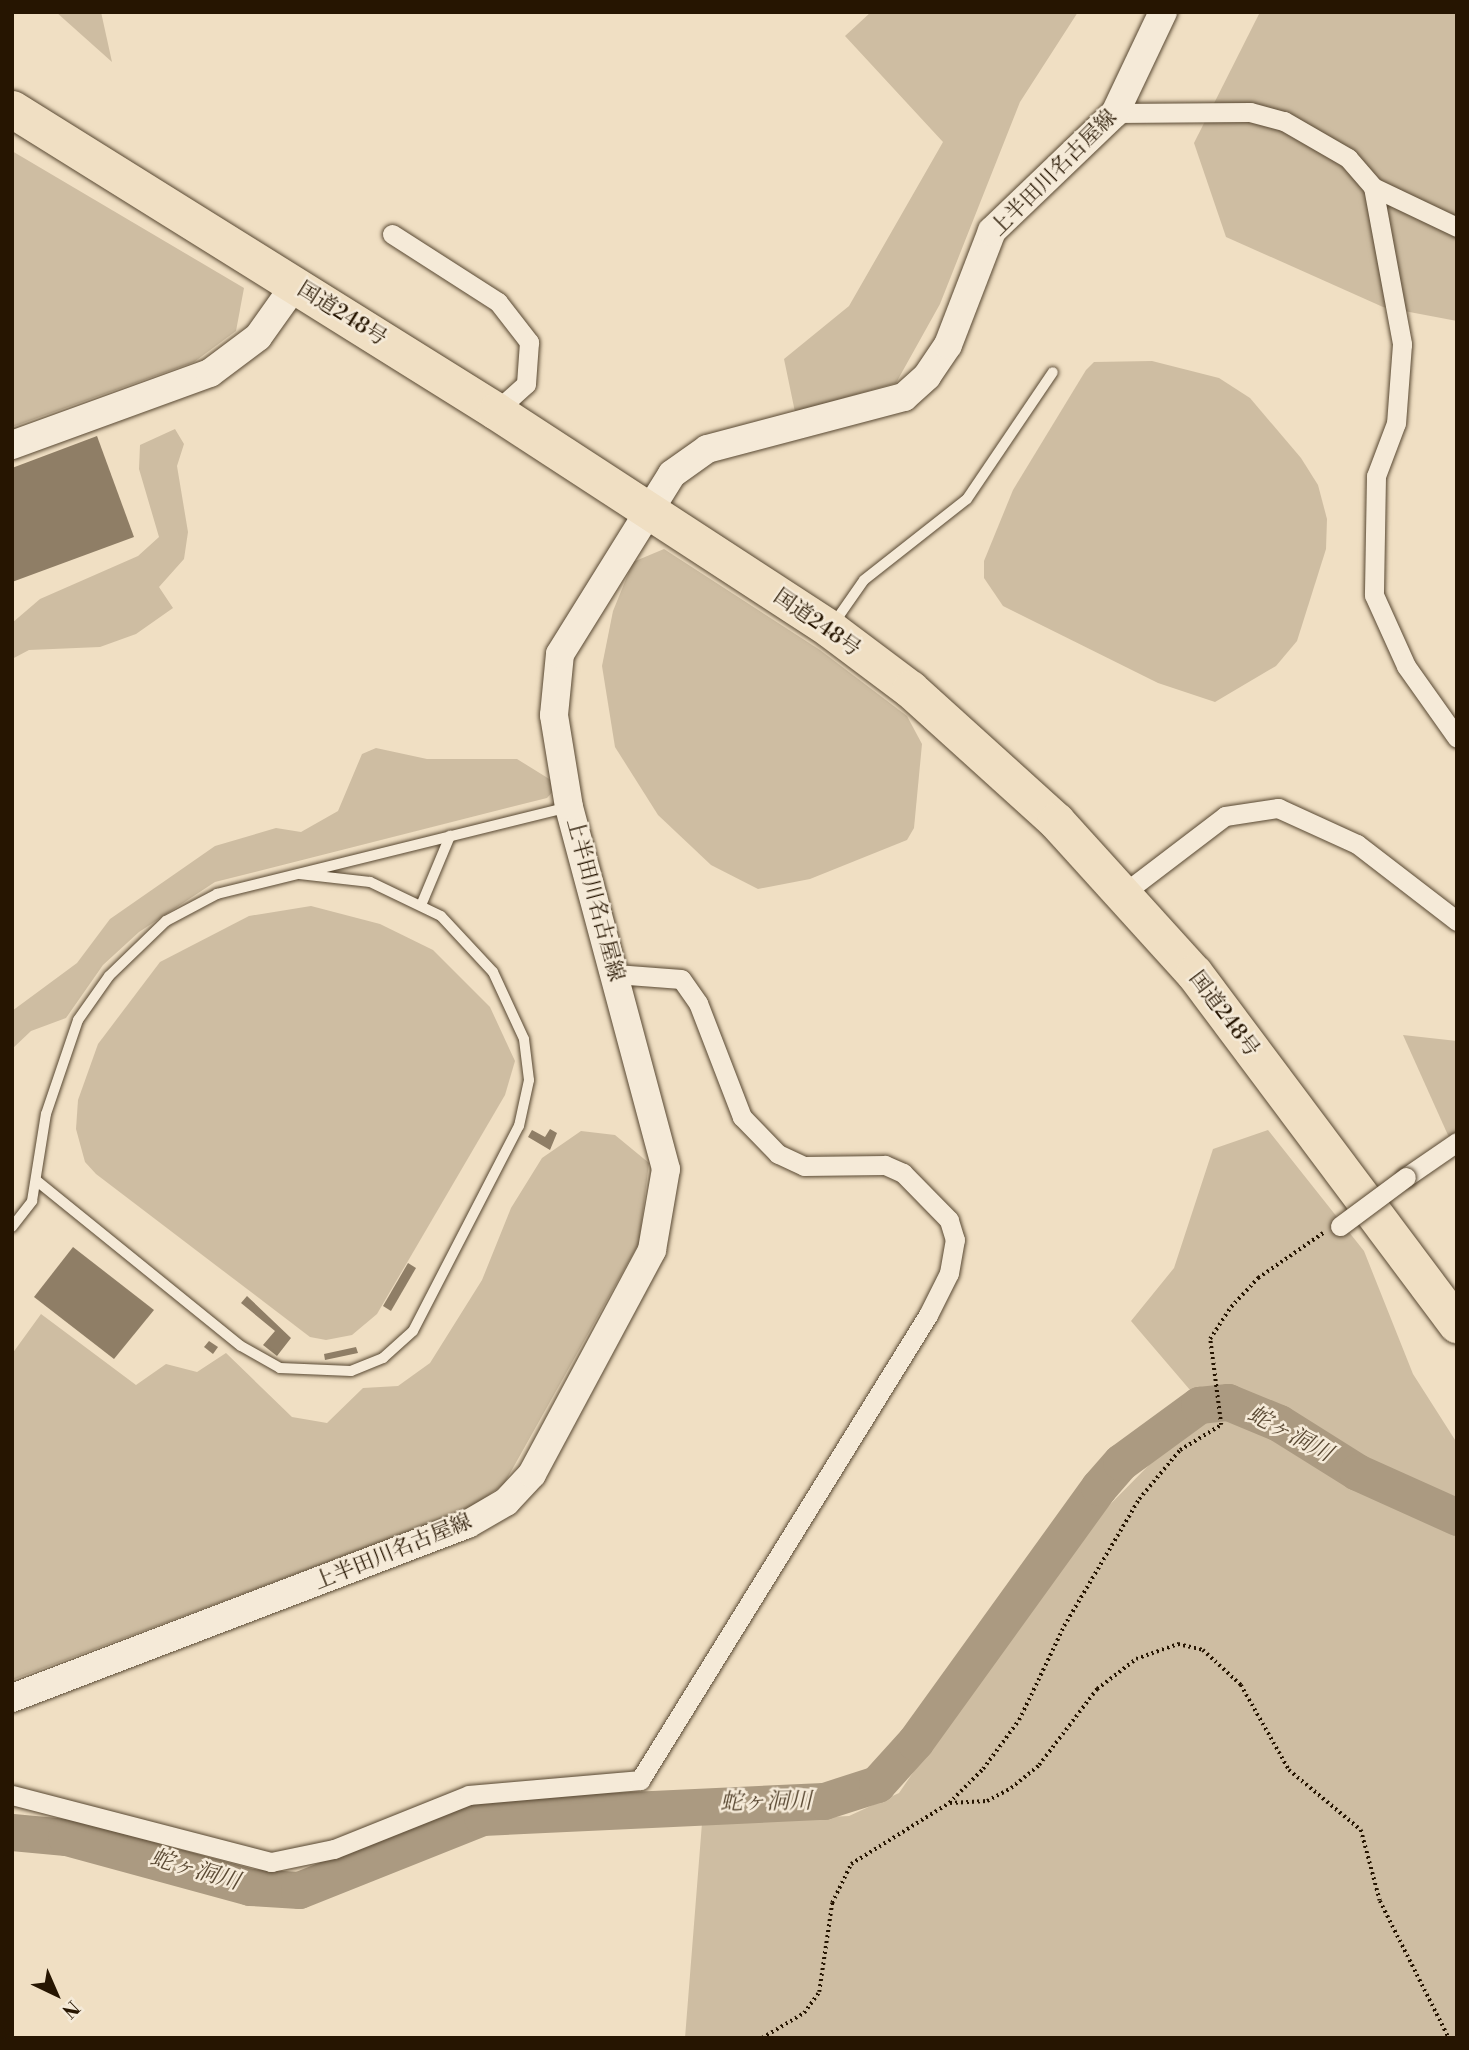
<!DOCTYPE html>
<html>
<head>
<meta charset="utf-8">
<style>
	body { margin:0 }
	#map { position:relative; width:1469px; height:2050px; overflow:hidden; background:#f0dfc3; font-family:"Libre Bodoni","Noto Serif JP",serif }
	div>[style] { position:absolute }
	.green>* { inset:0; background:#cebda2 }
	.river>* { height:37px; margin:-18.5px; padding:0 18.5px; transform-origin:18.5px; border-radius:18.5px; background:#ab9a81 }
	.building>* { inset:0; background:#8f7e66 }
	.path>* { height:3.5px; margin-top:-1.75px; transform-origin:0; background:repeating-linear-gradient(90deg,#261501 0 2px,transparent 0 5.5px) }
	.roads { filter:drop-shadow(0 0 2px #584832) drop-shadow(0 0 2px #584832) }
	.lane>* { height:10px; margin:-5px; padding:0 5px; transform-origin:5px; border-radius:5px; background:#f5ead8 }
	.street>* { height:19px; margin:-9.5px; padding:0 9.5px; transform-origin:9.5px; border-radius:9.5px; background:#f5ead8 }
	.secondary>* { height:28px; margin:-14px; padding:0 14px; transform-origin:14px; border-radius:14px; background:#f5ead8 }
	.highway>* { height:37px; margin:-18.5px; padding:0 18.5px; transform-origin:18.5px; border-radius:18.5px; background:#f0dfc3 }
	.bridges { filter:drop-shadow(0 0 2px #584832) drop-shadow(0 0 2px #584832) }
	.street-bridge>* { height:19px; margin:-9.5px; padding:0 9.5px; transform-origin:9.5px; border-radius:9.5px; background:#f5ead8 }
	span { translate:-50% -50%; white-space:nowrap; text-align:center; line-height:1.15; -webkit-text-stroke:5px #f5ead8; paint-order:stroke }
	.street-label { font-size:21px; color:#261501 }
	.water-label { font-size:23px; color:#5b4a34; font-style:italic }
	.frame { position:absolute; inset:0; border:14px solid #261501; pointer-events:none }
	.north { position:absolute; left:21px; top:1959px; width:70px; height:70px; -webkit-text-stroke:5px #f5ead8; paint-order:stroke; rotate:136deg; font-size:19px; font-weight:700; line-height:28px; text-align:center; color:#261501 }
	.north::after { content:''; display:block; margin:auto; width:24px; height:32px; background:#261501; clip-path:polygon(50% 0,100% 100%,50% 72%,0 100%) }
</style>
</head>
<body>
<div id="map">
	<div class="green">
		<i style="clip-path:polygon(56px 12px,101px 12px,112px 62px)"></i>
		<i style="clip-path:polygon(871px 12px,1078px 12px,1020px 102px,940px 304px,896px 383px,795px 412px,784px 359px,849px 306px,943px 142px,845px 36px)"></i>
		<i style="clip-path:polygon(1260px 12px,1457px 12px,1457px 321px,1383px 307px,1226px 237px,1194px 143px)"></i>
		<i style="clip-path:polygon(12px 151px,244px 288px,236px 331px,194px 362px,12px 427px)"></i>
		<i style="clip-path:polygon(1152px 361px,1219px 378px,1250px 398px,1301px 458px,1318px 485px,1327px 519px,1326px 549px,1297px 641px,1276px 666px,1215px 702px,1158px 683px,1003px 606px,984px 578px,984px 561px,1013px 490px,1086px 370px,1094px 362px)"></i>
		<i style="clip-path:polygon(175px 429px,184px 444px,177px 466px,188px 532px,184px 559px,159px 587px,173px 608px,136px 634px,100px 647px,29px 650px,12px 659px,12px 623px,40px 599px,138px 556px,159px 537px,139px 469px,140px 445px)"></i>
		<i style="clip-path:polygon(664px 549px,820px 650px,907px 716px,922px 744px,914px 828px,907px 840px,810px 879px,758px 889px,711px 865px,658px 815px,615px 747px,602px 666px,613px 611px,633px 562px)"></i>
		<i style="clip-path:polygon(376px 748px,427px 759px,517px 759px,559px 785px,547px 798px,215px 882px,139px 932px,103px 965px,66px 1018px,31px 1031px,12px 1049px,12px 1011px,77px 963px,110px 919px,215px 846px,276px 828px,301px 832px,338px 811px,362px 754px)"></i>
		<i style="clip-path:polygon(311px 906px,380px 924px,433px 950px,490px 1007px,515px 1061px,505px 1095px,377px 1314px,352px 1335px,326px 1340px,310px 1337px,96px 1174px,85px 1162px,76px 1129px,78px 1100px,98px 1044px,160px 962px,249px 916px)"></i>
		<i style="clip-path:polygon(1403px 1035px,1457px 1041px,1457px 1151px,1447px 1133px)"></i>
		<i style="clip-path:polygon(1268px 1130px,1364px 1251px,1413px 1374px,1457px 1443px,1457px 2038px,685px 2038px,702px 1823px,849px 1816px,899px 1793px,1067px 1548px,1154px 1460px,1196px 1397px,1131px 1321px,1174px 1268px,1213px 1149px)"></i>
		<i style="clip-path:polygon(581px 1131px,615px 1135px,649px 1163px,639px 1243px,504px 1484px,469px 1509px,12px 1680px,12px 1354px,41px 1314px,136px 1385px,166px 1364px,197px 1372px,226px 1353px,292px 1417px,327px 1423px,363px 1388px,398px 1386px,430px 1363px,482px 1280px,511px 1208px,542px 1158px)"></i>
	</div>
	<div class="river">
		<i style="left:12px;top:1832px;width:54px;rotate:5.3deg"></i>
		<i style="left:66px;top:1837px;width:191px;rotate:15.2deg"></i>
		<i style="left:250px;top:1887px;width:49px;rotate:3.5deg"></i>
		<i style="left:299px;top:1890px;width:197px;rotate:-21.7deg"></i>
		<i style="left:482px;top:1817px;width:342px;rotate:-2.7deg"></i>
		<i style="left:824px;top:1801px;width:56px;rotate:-17.8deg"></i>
		<i style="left:877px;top:1784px;width:57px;rotate:-47.9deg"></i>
		<i style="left:915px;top:1742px;width:314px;rotate:-54.2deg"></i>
		<i style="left:1099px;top:1487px;width:33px;rotate:-49deg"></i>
		<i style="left:1121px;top:1462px;width:97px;rotate:-36.2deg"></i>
		<i style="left:1199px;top:1405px;width:29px;rotate:-6deg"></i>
		<i style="left:1228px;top:1402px;width:55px;rotate:22.4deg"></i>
		<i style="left:1279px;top:1423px;width:92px;rotate:32.1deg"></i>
		<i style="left:1357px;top:1472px;width:110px;rotate:24.2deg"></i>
	</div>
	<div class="building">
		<i style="clip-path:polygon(97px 436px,134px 537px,12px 582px,12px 468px)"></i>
		<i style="clip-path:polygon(550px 1129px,557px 1133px,550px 1150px,528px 1137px,532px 1130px,545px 1137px)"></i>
		<i style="clip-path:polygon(73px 1247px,154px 1310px,114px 1359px,34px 1297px)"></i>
		<i style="clip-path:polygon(408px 1263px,416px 1268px,391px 1311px,383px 1306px)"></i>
		<i style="clip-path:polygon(247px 1296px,291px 1338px,277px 1356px,263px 1345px,275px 1331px,241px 1303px)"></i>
		<i style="clip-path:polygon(209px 1341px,218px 1347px,213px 1354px,204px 1347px)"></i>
		<i style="clip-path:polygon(356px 1347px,358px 1353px,325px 1360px,324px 1354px)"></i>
	</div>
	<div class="path">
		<i style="left:950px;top:1803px;width:37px;rotate:-3deg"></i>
		<i style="left:987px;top:1801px;width:27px;rotate:-28deg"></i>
		<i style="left:1011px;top:1788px;width:36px;rotate:-39deg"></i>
		<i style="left:1039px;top:1765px;width:96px;rotate:-52.7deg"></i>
		<i style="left:1097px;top:1689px;width:49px;rotate:-37.6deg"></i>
		<i style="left:1136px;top:1659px;width:45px;rotate:-19.7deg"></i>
		<i style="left:1178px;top:1644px;width:26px;rotate:13deg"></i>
		<i style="left:1203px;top:1650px;width:52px;rotate:42.6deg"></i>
		<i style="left:1241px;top:1685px;width:98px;rotate:60.5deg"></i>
		<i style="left:1289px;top:1770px;width:94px;rotate:39.8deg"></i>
		<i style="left:1361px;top:1830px;width:73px;rotate:75deg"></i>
		<i style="left:1380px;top:1901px;width:153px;rotate:63.3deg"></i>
		<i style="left:762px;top:2038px;width:49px;rotate:-30.8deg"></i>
		<i style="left:804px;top:2013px;width:26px;rotate:-54deg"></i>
		<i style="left:819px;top:1992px;width:90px;rotate:-81.7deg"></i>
		<i style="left:832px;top:1903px;width:43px;rotate:-64deg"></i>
		<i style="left:851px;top:1864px;width:115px;rotate:-31.9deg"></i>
		<i style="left:949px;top:1803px;width:48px;rotate:-45deg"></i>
		<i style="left:983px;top:1769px;width:61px;rotate:-53.7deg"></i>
		<i style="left:1019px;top:1720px;width:104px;rotate:-64.4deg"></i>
		<i style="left:1064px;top:1626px;width:147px;rotate:-59.4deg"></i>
		<i style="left:1139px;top:1499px;width:64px;rotate:-50.1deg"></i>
		<i style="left:1180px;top:1450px;width:48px;rotate:-31.4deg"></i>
		<i style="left:1221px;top:1425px;width:87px;rotate:-97.3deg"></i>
		<i style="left:1210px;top:1339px;width:38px;rotate:-57deg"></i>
		<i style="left:1231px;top:1307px;width:40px;rotate:-47deg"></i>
		<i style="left:1258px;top:1278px;width:79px;rotate:-34.7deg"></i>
	</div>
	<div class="roads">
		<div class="lane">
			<i style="left:834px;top:623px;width:52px;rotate:-55.1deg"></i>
			<i style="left:864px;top:580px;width:131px;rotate:-38.2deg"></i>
			<i style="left:967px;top:499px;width:153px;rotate:-55.9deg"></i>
			<i style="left:422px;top:903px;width:73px;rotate:-67.3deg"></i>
			<i style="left:37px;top:1181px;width:262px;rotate:39deg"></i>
			<i style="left:241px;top:1346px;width:45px;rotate:29.4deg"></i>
			<i style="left:280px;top:1368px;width:71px;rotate:2.4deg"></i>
			<i style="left:351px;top:1371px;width:35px;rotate:-22deg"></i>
			<i style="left:383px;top:1358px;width:40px;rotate:-42deg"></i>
			<i style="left:413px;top:1331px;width:231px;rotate:-62.7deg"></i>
			<i style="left:519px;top:1126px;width:47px;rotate:-77.7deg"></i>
			<i style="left:529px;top:1080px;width:41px;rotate:-97deg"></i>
			<i style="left:524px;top:1039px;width:74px;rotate:-114.8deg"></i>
			<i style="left:493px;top:972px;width:76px;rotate:-132.9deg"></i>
			<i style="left:441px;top:916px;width:79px;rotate:-154.4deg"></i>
			<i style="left:370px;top:882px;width:71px;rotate:-173.6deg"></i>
			<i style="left:12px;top:1227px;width:33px;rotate:-52deg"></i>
			<i style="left:32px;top:1201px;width:88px;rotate:-80.9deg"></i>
			<i style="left:46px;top:1114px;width:99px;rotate:-71.2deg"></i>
			<i style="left:78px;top:1020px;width:54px;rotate:-54.8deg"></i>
			<i style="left:109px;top:976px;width:79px;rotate:-44deg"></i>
			<i style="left:166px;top:921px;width:58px;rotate:-27.9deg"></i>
			<i style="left:217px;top:894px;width:358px;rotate:-13.9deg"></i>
		</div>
		<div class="street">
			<i style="left:1115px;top:113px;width:135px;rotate:-0.4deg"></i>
			<i style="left:1250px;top:112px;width:35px;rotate:15deg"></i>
			<i style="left:1284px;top:121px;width:74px;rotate:30deg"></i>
			<i style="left:1348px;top:158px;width:38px;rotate:49deg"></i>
			<i style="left:1373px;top:187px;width:93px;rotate:25.5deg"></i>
			<i style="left:1373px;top:187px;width:160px;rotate:79.5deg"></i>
			<i style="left:1402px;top:344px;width:79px;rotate:94.3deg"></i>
			<i style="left:1396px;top:423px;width:57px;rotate:110.7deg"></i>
			<i style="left:1376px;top:476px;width:119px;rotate:91deg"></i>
			<i style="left:1374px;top:595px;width:78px;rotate:65.7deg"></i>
			<i style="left:1406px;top:666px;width:88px;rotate:54.7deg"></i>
			<i style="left:392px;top:234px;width:126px;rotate:32.7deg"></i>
			<i style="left:498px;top:302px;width:51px;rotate:52.2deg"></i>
			<i style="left:529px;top:342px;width:42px;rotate:94.1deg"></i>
			<i style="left:526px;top:384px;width:40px;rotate:138deg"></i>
			<i style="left:1124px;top:893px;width:127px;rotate:-37.3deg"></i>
			<i style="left:1225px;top:816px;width:54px;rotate:-8.6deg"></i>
			<i style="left:1278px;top:808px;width:87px;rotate:24.5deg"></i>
			<i style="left:1357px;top:844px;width:126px;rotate:37.6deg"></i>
			<i style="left:1406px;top:1177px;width:62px;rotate:-34.5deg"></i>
			<i style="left:12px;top:1795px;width:268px;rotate:14.5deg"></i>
			<i style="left:271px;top:1862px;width:64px;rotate:-11.7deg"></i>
			<i style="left:334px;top:1849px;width:145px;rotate:-21.8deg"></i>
			<i style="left:469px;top:1795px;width:172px;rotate:-5deg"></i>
			<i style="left:640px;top:1780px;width:547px;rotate:-58.23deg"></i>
			<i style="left:928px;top:1315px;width:47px;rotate:-63.4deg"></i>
			<i style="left:949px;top:1273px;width:34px;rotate:-80deg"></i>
			<i style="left:955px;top:1240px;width:21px;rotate:-107deg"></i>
			<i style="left:949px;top:1220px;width:66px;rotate:-134.4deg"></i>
			<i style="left:903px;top:1173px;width:20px;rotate:-156deg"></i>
			<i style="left:885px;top:1165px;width:81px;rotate:179.3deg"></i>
			<i style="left:804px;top:1166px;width:29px;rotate:-155deg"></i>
			<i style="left:778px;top:1154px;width:52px;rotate:-134.2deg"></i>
			<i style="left:742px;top:1117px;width:122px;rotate:-111.1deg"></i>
			<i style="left:698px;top:1003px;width:29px;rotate:-125deg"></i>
			<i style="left:681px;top:979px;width:66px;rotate:-175.7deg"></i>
		</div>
		<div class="secondary">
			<i style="left:12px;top:445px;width:211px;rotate:-20deg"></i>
			<i style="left:210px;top:373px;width:60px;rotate:-36.9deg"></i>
			<i style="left:258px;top:337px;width:64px;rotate:-54.6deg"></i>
			<i style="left:12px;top:1698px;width:488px;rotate:-20.9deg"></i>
			<i style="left:468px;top:1524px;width:44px;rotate:-30.1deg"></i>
			<i style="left:506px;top:1502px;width:38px;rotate:-47deg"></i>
			<i style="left:532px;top:1474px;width:254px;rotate:-61.8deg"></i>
			<i style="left:652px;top:1250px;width:82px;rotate:-80.2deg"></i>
			<i style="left:666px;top:1169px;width:375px;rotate:-105deg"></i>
			<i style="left:569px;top:807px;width:93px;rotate:-99.3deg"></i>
			<i style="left:554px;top:715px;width:61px;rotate:-84.4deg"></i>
			<i style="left:560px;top:654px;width:212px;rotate:-58.1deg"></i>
			<i style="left:672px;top:474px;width:43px;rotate:-35.5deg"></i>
			<i style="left:707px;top:449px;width:204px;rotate:-14.8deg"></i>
			<i style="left:904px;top:397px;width:31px;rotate:-42deg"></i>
			<i style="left:927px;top:376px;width:37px;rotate:-56deg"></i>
			<i style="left:948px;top:345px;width:122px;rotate:-68.9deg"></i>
			<i style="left:992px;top:231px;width:170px;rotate:-43.8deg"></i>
			<i style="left:1115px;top:113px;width:112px;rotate:-64.6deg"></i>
		</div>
		<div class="highway">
			<i style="left:12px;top:109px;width:570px;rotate:31.96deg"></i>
			<i style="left:496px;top:411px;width:399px;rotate:33.1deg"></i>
			<i style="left:830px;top:629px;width:100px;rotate:36.9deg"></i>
			<i style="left:910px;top:689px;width:197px;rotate:42.1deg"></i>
			<i style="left:1056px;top:821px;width:205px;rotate:47.8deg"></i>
			<i style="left:1194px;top:973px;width:439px;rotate:53.2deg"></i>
		</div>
	</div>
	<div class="bridges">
		<div class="street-bridge">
			<i style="left:1340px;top:1226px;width:82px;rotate:-36.6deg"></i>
		</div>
	</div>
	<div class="street-label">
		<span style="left:1054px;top:173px;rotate:-45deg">上半田川名古屋線</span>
		<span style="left:342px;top:314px;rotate:32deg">国道248号</span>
		<span style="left:817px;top:623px;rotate:35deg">国道248号</span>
		<span style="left:595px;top:900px;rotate:75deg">上半田川名古屋線</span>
		<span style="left:1224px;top:1014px;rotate:53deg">国道248号</span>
		<span style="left:393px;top:1552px;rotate:-22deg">上半田川名古屋線</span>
	</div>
	<div class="water-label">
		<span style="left:1290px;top:1434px;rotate:28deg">蛇ヶ洞川</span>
		<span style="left:766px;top:1802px;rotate:-1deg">蛇ヶ洞川</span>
		<span style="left:195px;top:1870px;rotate:16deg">蛇ヶ洞川</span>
	</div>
	<div class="frame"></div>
	<div class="north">N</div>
</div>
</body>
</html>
